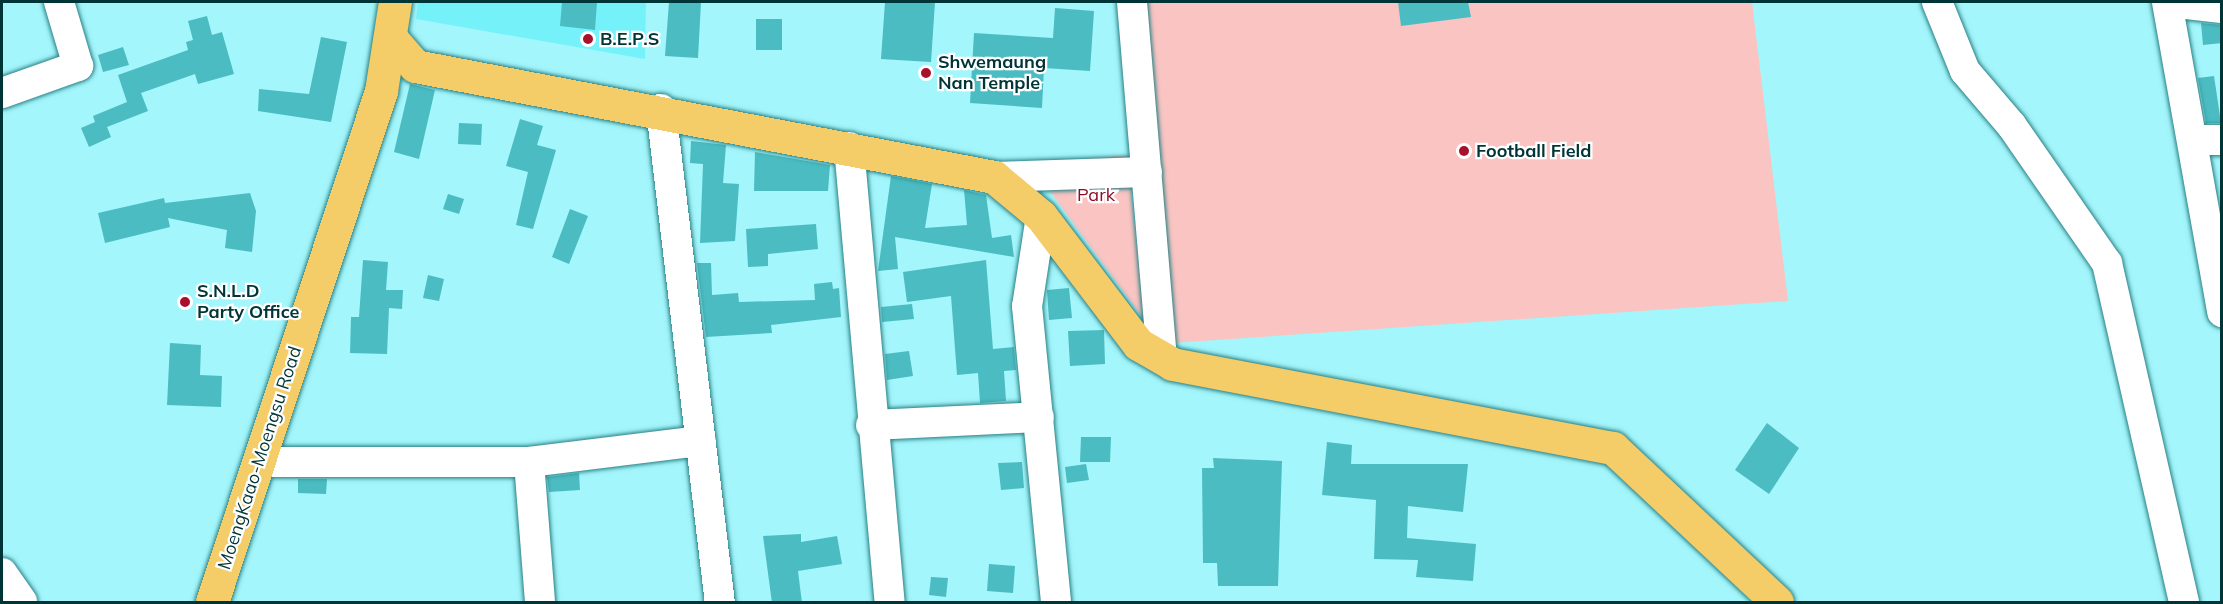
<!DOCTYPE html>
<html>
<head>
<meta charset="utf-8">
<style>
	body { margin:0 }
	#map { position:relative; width:2223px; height:604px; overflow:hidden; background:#a3f6fb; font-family:Mulish,sans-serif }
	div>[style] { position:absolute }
	.built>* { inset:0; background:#75f2f9 }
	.green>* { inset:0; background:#fac4c2 }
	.building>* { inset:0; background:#4bbcc2 }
	.roads { filter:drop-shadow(0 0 2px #288085) drop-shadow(0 0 2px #288085) }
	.minor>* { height:30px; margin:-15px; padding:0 15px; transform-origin:15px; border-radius:15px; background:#fff }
	.major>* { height:33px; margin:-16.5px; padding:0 16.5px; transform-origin:16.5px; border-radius:16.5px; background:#f4cc68 }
	.dots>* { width:16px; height:16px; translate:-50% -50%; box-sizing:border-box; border:3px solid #fff; border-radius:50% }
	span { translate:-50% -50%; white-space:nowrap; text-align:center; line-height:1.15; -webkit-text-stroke:4.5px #fff; paint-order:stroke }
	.poi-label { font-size:18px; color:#003537; font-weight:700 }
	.left { translate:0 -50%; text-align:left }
	.park-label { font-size:18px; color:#8b0d23 }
	.street-label { font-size:18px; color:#003537 }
	.frame { position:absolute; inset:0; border:3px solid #003537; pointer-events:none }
</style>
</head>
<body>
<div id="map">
	<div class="built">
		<i style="clip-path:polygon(418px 2px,646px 2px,645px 59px,416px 19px)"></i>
	</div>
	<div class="green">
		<i style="clip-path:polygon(1147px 2px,1752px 2px,1788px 301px,1172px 343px)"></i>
		<i style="clip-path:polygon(1127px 155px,1145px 321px,1030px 164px)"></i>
	</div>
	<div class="building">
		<i style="clip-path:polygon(562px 2px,597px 2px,595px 30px,560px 26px)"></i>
		<i style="clip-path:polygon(669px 2px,701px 2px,698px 58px,665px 56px)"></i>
		<i style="clip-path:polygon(885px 2px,935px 2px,931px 62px,881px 59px)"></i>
		<i style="clip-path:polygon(1398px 2px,1468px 2px,1471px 17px,1401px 26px)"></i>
		<i style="clip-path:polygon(1055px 8px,1094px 11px,1090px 71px,1044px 68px,1042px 108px,970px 103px,974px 33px,1053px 38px)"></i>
		<i style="clip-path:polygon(207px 16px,212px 35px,222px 32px,234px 74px,198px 84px,195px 74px,141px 93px,148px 111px,107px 127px,111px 137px,89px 147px,81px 128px,95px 122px,93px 116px,127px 102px,118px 75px,188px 50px,186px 42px,193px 40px,188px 21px)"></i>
		<i style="clip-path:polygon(756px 19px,782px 19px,782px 50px,756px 50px)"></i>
		<i style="clip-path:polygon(2201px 23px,2222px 25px,2222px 43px,2203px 45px)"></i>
		<i style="clip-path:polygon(321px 37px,347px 42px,331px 122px,258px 111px,259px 89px,309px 94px)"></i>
		<i style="clip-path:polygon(123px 47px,129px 65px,103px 72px,98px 55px)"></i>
		<i style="clip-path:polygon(2214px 76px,2221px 123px,2206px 123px,2198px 78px)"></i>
		<i style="clip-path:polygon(410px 84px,435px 90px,419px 159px,394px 152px)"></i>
		<i style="clip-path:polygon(520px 119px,543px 126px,537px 145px,556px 150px,533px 229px,516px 225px,528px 172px,506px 166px)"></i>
		<i style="clip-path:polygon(459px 123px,482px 124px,481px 145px,458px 144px)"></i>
		<i style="clip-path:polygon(691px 141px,726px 145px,723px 183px,739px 184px,735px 241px,700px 243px,703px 164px,690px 163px)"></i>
		<i style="clip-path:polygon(755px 152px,830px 165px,828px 191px,754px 191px)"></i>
		<i style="clip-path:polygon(891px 176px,932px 184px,925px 228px,967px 225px,964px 190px,986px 195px,992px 238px,1011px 235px,1014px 257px,895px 237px,898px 269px,878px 271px)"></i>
		<i style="clip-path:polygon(250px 193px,256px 211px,252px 252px,225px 248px,227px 230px,168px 218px,170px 227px,105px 243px,98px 213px,164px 198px,165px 203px)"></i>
		<i style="clip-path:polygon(448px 194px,464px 199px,459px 214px,443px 209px)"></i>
		<i style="clip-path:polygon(570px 209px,588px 216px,569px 264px,552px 257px)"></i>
		<i style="clip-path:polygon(816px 224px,818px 249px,768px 254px,768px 266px,748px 267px,746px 229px)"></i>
		<i style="clip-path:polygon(363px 260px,388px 262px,386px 290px,403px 290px,402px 309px,389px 308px,387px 354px,350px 353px,351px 317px,359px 317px)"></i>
		<i style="clip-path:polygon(986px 260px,993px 349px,1014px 347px,1016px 370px,1004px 371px,1006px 401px,980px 403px,978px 373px,957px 375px,951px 296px,907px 302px,903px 272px)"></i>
		<i style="clip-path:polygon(697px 263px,711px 263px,712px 295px,738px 293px,739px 302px,815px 300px,814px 284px,832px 282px,833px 289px,839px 288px,841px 317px,771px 325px,772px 333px,706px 337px)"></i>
		<i style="clip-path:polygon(428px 275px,444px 279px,439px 301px,423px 298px)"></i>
		<i style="clip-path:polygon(1069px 288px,1072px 318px,1049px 320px,1047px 290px)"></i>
		<i style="clip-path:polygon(912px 304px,914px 319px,882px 322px,881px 307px)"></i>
		<i style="clip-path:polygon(1104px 330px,1105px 364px,1070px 366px,1068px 331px)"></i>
		<i style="clip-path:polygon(170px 343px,201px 345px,200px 375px,222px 376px,221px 407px,167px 405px)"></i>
		<i style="clip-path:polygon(909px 351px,913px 376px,887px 380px,885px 354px)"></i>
		<i style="clip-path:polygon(1767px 423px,1799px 448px,1769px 494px,1735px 470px)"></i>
		<i style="clip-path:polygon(1081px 437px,1111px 437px,1110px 462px,1080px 462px)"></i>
		<i style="clip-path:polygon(1327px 442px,1352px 445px,1351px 464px,1468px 464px,1463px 512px,1408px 506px,1407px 538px,1476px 544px,1473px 581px,1416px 577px,1418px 560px,1374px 559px,1376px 500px,1322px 495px)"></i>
		<i style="clip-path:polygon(1213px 458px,1282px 461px,1278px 586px,1218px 586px,1217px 563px,1203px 563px,1202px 468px,1214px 468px)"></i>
		<i style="clip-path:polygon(1022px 462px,1024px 488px,1001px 490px,998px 463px)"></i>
		<i style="clip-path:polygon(1086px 464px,1089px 480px,1067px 483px,1065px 467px)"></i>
		<i style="clip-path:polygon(579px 473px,580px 490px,549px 492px,547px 477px)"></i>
		<i style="clip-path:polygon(298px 479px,327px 479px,326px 494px,298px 493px)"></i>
		<i style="clip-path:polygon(801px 534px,801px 542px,837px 536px,842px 564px,798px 571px,802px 603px,772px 603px,763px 536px)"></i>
		<i style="clip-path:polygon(989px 564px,1015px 566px,1013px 593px,987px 591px)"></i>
		<i style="clip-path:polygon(931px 577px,948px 578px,946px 597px,929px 595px)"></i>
	</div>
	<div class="roads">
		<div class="minor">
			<i style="left:1132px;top:2px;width:357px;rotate:85.2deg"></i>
			<i style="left:1937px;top:2px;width:74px;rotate:67.9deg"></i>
			<i style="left:1965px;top:71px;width:72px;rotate:49.5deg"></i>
			<i style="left:2012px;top:126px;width:167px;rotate:55.3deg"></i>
			<i style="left:2107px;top:263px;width:348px;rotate:77.2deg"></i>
			<i style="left:2167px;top:2px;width:315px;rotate:79.9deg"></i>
			<i style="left:2169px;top:2px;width:53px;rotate:6.5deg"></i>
			<i style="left:2px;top:93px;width:81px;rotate:-19.6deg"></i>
			<i style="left:78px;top:66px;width:67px;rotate:-106.5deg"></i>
			<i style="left:661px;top:109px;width:497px;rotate:83.2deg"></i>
			<i style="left:2194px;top:140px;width:28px"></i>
			<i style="left:849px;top:147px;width:457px;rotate:84.9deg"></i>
			<i style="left:994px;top:177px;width:153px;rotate:-1.9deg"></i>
			<i style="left:1041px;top:216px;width:91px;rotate:98.8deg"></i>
			<i style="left:1027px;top:306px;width:297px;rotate:84.4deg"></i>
			<i style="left:871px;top:425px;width:168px;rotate:-2.7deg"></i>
			<i style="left:259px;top:462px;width:270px"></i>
			<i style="left:529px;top:462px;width:173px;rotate:-7deg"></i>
			<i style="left:529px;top:462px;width:140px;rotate:85.5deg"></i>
			<i style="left:2px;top:573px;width:35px;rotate:55deg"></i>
		</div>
		<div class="major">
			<i style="left:390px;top:37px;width:38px;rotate:49deg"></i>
			<i style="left:415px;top:66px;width:590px;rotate:10.85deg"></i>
			<i style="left:994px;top:177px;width:61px;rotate:39.7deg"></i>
			<i style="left:1041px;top:216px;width:161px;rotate:52.8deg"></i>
			<i style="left:1138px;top:344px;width:39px;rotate:30deg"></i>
			<i style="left:1172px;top:364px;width:449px;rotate:10.8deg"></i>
			<i style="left:1613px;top:448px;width:225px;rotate:43.2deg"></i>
			<i style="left:212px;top:602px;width:538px;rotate:-71.7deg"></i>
			<i style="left:381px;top:91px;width:90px;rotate:-81.1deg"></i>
		</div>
	</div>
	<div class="dots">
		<i style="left:588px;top:39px;background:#a8102b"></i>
		<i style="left:926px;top:73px;background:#a8102b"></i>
		<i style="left:1464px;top:151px;background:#a8102b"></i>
		<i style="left:185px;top:302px;background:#a8102b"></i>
	</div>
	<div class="poi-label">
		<span class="left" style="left:600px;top:39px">B.E.P.S</span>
		<span class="left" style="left:938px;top:73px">Shwemaung<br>Nan Temple</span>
		<span class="left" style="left:1476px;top:151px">Football Field</span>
		<span class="left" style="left:197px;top:302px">S.N.L.D<br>Party Office</span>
	</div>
	<div class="park-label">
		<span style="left:1096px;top:195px">Park</span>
	</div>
	<div class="street-label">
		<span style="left:260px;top:458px;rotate:-72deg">MoengKaao-Moengsu Road</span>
	</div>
	<div class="frame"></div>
</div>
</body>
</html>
